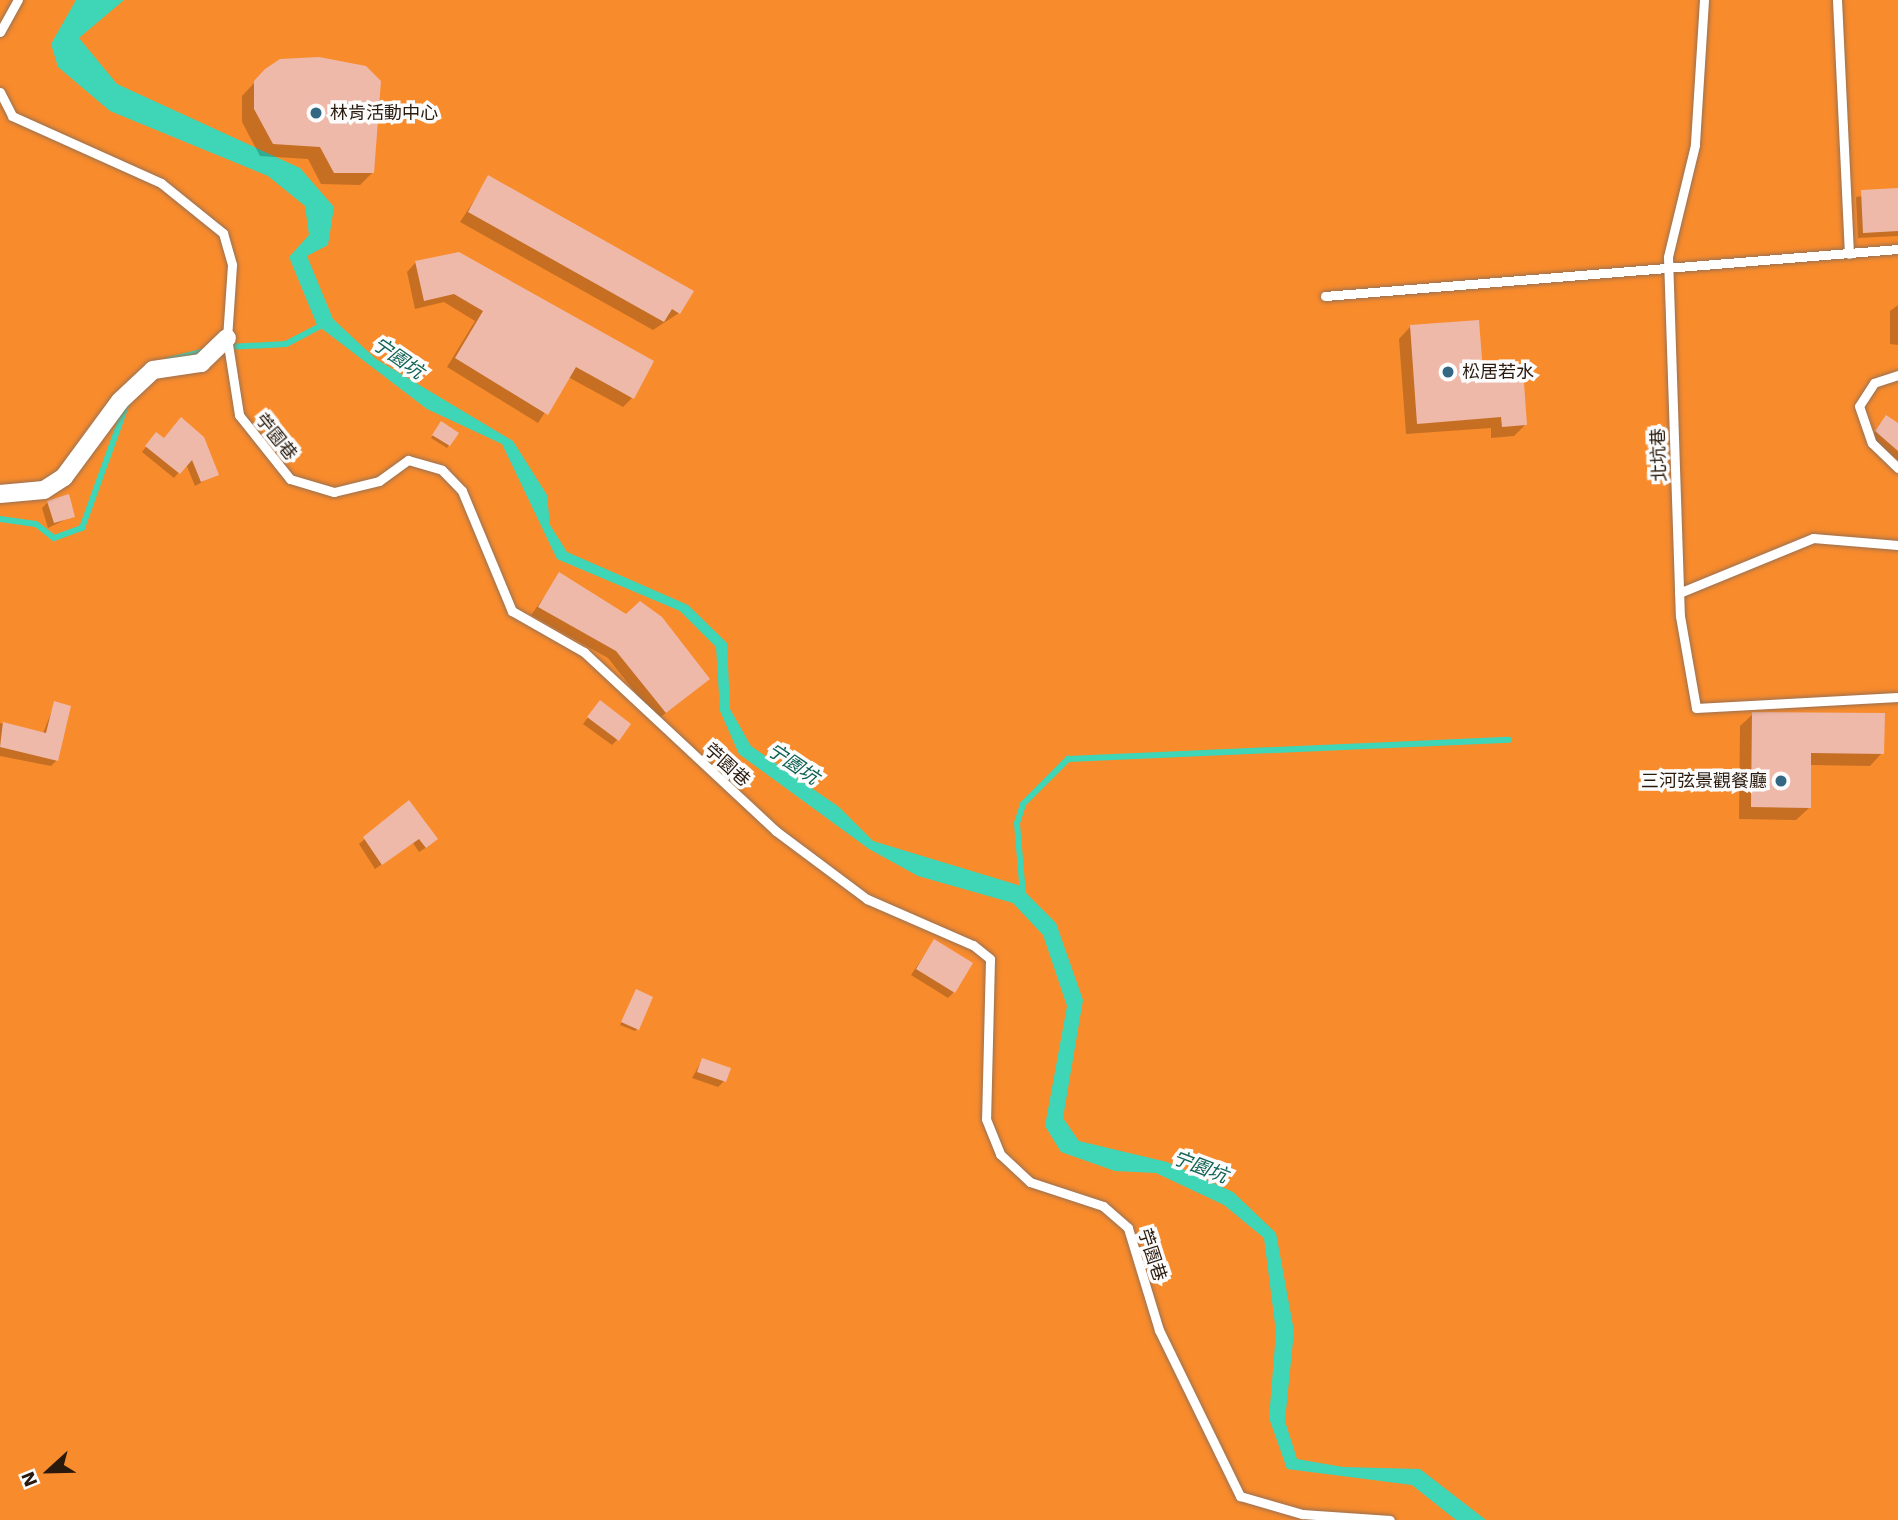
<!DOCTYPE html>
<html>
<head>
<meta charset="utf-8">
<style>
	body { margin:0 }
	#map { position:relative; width:1898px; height:1520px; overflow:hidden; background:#f9d3ba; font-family:"Work Sans","Noto Sans TC",sans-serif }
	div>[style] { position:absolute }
	.forest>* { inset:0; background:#f88b2c }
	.water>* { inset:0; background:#3ed6b7 }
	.shadow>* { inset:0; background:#0003 }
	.stream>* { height:6px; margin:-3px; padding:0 3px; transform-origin:3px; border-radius:3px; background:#3ed6b7 }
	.building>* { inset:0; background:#efb9aa }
	.roads { filter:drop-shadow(0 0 2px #997052) drop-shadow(0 0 2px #997052) }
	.service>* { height:9px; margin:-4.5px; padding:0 4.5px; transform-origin:4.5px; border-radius:4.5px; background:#fff }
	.minor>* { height:18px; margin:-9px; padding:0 9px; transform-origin:9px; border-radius:9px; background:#fff }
	.dots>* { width:19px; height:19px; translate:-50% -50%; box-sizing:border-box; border:4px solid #fcfcfc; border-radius:50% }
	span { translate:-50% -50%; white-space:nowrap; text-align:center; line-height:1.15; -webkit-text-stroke:7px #fcfcfc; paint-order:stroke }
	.poi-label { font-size:18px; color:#2a1a0e }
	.left { translate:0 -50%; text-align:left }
	.right { translate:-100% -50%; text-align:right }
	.street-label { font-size:18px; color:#2a1a0e }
	.water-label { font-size:19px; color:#106252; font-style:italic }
	.north { position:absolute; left:14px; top:1436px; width:70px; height:70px; -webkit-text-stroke:5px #fcfcfc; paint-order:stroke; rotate:248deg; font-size:19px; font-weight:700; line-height:28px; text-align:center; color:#2a1a0e }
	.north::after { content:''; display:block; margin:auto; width:24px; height:32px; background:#2a1a0e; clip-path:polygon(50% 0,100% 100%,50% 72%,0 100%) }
</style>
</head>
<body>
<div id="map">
	<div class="forest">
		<i style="clip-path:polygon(0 0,1898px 0,1898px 1520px,0 1520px)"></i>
	</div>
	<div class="water">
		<i style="clip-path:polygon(76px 0,124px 0,79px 38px,117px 84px,300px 168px,334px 207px,328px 245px,307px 256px,333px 319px,376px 359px,513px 441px,547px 495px,550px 525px,567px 552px,688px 605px,727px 643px,730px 709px,751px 746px,839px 807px,873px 841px,1018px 885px,1056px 923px,1083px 1000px,1063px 1118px,1079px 1141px,1167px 1162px,1233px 1192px,1276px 1233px,1294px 1331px,1285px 1421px,1297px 1459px,1343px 1467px,1420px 1469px,1486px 1520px,1456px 1520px,1412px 1485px,1287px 1469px,1269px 1418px,1276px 1332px,1264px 1238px,1224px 1205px,1156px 1173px,1115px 1171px,1061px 1152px,1045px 1126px,1067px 1006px,1043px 935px,1013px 903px,918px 876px,869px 849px,739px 754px,720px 711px,716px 647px,680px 611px,557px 559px,502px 444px,427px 409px,317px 325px,289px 257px,309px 235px,305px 206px,268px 176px,110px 111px,58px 67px,51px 44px)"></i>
	</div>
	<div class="shadow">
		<i style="clip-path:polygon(255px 82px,373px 172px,360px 185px,321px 184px,308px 159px,260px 156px,242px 122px,242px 96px)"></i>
		<i style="clip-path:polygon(489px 178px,679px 313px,653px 330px,460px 222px)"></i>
		<i style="clip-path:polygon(1898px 190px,1898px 236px,1858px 238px,1856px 197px)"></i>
		<i style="clip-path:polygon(416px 262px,632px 398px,623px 407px,568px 377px,538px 423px,447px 367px,475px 321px,444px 302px,415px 309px,407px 272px)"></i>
		<i style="clip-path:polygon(1898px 305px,1898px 345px,1890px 344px,1890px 311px)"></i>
		<i style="clip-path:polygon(1410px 327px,1481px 374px,1525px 425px,1514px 436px,1491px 438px,1491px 428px,1406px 434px,1399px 339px)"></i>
		<i style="clip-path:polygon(1880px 423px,1898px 425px,1898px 460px,1871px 438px)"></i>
		<i style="clip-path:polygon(439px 426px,449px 445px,447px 448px,431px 438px)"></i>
		<i style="clip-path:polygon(152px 439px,163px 440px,217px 474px,195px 486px,186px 464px,174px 478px,142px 452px)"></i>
		<i style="clip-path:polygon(48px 502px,73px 516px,48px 528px,42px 508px)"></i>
		<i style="clip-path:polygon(560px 575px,626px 617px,699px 687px,657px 720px,608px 658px,531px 615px)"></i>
		<i style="clip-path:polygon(55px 703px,57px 760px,51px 766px,0 756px,0 723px,43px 733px)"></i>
		<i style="clip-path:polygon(595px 708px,617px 740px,612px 745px,583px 724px)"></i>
		<i style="clip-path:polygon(1753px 714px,1882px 753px,1870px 766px,1810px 765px,1809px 808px,1796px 820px,1739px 819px,1740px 726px)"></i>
		<i style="clip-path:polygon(409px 802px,430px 845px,419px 852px,413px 843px,375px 869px,359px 844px)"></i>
		<i style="clip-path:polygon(934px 941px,954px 992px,948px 998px,911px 975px)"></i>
		<i style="clip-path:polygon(636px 991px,637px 1029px,635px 1031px,620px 1025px)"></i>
		<i style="clip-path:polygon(702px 1060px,724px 1081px,718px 1087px,692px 1078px)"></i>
	</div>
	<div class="stream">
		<i style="left:227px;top:347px;width:59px;rotate:-2.9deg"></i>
		<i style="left:286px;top:344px;width:45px;rotate:-27.7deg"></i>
		<i style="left:169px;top:360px;width:41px;rotate:-14deg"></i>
		<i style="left:0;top:519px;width:36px;rotate:8deg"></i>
		<i style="left:36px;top:524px;width:23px;rotate:38deg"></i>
		<i style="left:54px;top:538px;width:30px;rotate:-20deg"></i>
		<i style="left:82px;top:528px;width:133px;rotate:-70.2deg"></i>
		<i style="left:1023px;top:895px;width:72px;rotate:-94.8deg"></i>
		<i style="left:1017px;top:823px;width:20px;rotate:-72deg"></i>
		<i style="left:1023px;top:804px;width:64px;rotate:-45deg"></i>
		<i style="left:1068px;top:759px;width:441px;rotate:-2.5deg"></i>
	</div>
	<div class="building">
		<i style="clip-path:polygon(319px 57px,366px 66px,381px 81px,374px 173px,334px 173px,320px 147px,273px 144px,254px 109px,254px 81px,265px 69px,280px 59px)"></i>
		<i style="clip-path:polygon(488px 175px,694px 291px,680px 314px,672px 309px,664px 322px,468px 212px)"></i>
		<i style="clip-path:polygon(1898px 188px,1898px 231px,1863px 233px,1861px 190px)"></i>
		<i style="clip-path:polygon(459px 252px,654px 361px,634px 399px,576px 367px,548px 415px,455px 358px,483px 311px,454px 294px,424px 301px,415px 261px)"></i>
		<i style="clip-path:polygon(1479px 320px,1483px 372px,1523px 369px,1527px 425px,1502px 427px,1501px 417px,1417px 424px,1410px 325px)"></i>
		<i style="clip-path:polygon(1886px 415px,1898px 423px,1898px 451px,1875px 431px)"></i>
		<i style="clip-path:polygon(181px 417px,204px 437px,219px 475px,201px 482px,192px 460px,180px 474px,145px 446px,156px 432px,164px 438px)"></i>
		<i style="clip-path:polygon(441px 421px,459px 433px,450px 446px,432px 435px)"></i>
		<i style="clip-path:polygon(69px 494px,75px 517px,54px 523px,47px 501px)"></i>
		<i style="clip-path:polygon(559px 572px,626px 614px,640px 601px,662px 617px,710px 679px,666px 713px,616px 651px,538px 607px)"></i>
		<i style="clip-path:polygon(600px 700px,631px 724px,619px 741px,587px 717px)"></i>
		<i style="clip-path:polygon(54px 701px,71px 706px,58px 761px,0 747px,3px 722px,46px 733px)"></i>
		<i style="clip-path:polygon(1752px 712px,1885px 713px,1884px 754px,1811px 753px,1811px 808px,1751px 807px)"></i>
		<i style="clip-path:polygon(409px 800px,438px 839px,426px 848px,419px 839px,382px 865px,363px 837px)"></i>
		<i style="clip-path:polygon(934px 939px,973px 963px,955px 993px,916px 969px)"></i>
		<i style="clip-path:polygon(636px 989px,653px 997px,639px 1030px,621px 1022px)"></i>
		<i style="clip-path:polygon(702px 1058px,731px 1068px,726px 1082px,697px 1072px)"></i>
	</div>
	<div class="roads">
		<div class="service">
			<i style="left:1704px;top:0;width:145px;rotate:93.6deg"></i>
			<i style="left:1695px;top:145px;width:115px;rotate:103.6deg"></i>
			<i style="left:1668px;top:257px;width:359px;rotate:88.1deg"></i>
			<i style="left:1680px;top:616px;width:93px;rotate:80.1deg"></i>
			<i style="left:1696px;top:708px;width:202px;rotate:-3.1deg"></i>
			<i style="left:1837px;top:0;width:254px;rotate:87.3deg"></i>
			<i style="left:0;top:32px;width:37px;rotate:-61deg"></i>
			<i style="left:0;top:92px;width:27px;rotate:63deg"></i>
			<i style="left:12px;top:116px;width:163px;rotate:24.2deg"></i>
			<i style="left:161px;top:183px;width:80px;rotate:38.9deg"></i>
			<i style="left:223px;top:233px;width:33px;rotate:74deg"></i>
			<i style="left:232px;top:265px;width:73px;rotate:93.9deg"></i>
			<i style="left:227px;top:338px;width:78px;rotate:81.1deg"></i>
			<i style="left:239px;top:415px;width:82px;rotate:51.4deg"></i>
			<i style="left:290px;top:479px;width:46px;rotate:16.5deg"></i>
			<i style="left:334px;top:492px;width:46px;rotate:-13.7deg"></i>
			<i style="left:379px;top:481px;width:36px;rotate:-36deg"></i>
			<i style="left:408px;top:460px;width:35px;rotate:16deg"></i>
			<i style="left:442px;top:470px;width:29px;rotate:46deg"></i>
			<i style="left:462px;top:491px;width:130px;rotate:67.4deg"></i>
			<i style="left:512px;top:611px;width:83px;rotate:29.7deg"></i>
			<i style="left:584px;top:652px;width:262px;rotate:43deg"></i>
			<i style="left:776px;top:831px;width:114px;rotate:36.8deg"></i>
			<i style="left:867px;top:899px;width:116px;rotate:23.5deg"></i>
			<i style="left:973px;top:945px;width:22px;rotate:39deg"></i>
			<i style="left:990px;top:959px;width:160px;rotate:91.4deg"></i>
			<i style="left:986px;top:1119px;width:38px;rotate:68deg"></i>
			<i style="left:1000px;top:1154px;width:41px;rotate:43deg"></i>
			<i style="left:1030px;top:1182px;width:77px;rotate:18.2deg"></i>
			<i style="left:1103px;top:1206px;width:33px;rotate:41deg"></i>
			<i style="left:1128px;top:1228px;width:107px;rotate:73.1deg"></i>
			<i style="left:1159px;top:1330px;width:185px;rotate:64deg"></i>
			<i style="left:1240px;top:1496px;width:65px;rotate:16.2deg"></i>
			<i style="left:1302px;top:1514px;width:88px;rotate:3.9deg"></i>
			<i style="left:1325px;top:296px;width:575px;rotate:-4.69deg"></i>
			<i style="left:1898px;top:375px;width:25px;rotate:162deg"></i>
			<i style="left:1874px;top:383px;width:27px;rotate:123deg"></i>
			<i style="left:1859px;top:406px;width:39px;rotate:71deg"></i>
			<i style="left:1872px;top:443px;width:36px;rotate:44deg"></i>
			<i style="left:1679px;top:593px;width:145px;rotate:-22.3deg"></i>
			<i style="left:1813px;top:538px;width:85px;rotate:4.7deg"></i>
		</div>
		<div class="minor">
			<i style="left:0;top:494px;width:44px;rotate:-5.2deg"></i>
			<i style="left:44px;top:490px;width:24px;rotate:-33deg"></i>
			<i style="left:64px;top:477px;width:94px;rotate:-53.6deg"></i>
			<i style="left:120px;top:401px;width:45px;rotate:-43.2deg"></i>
			<i style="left:153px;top:370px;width:49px;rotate:-8.3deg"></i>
			<i style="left:201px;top:363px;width:36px;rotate:-44deg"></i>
		</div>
	</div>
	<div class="dots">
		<i style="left:316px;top:113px;background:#346784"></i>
		<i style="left:1448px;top:372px;background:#346784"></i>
		<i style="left:1781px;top:781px;background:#346784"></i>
	</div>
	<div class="poi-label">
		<span class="left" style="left:330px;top:113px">林肯活動中心</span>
		<span class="left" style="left:1462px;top:372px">松居若水</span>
		<span class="right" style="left:1767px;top:781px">三河弦景觀餐廳</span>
	</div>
	<div class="street-label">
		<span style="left:276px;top:437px;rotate:51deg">苧園巷</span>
		<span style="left:1659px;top:455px;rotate:-92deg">北坑巷</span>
		<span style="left:727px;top:765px;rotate:42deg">苧園巷</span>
		<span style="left:1152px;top:1255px;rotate:72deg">苧園巷</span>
	</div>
	<div class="water-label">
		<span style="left:398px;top:358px;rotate:35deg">宁園坑</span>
		<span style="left:793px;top:764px;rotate:34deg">宁園坑</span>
		<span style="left:1200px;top:1167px;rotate:21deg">宁園坑</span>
	</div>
	<div class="north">N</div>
</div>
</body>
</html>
